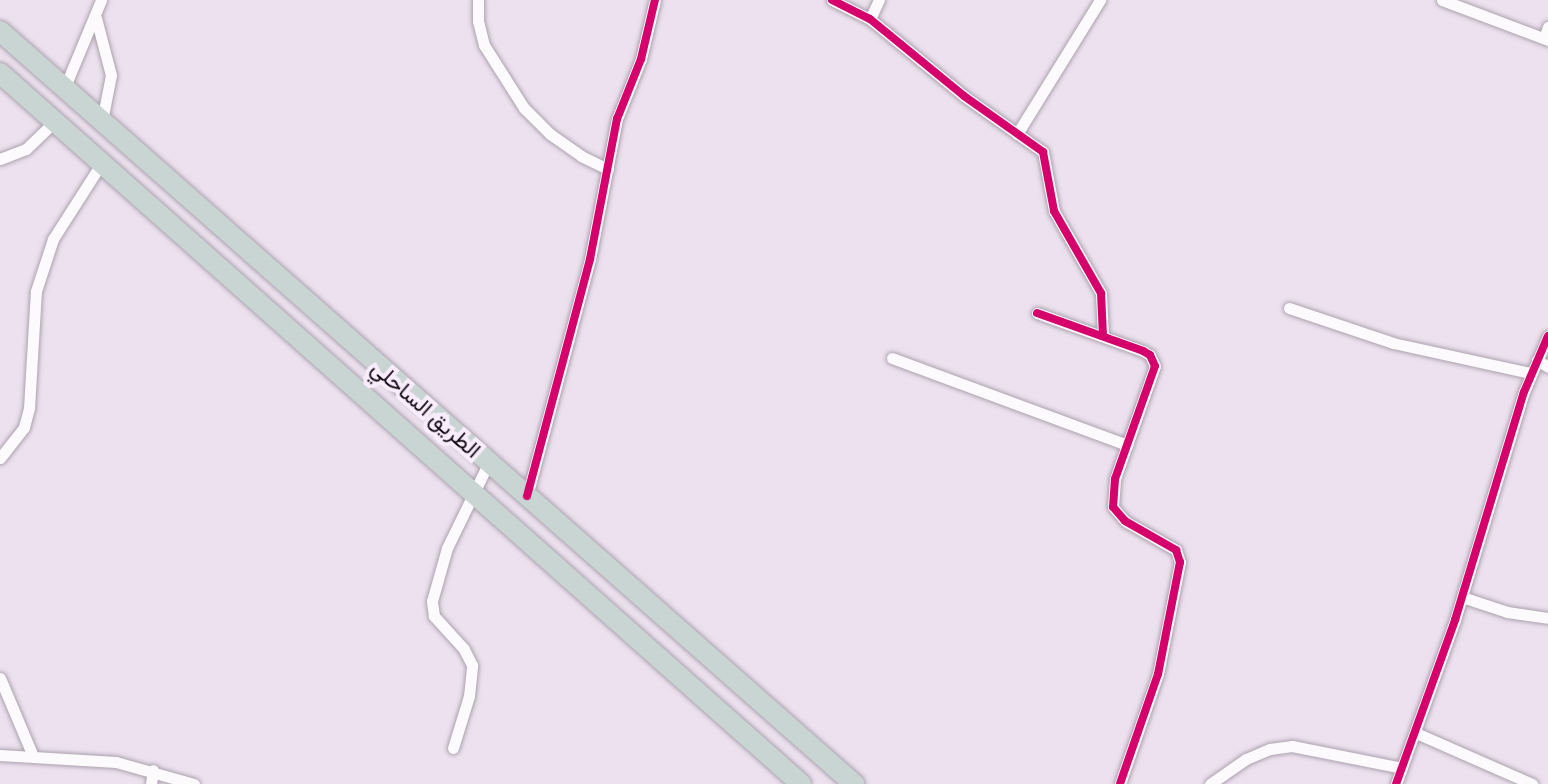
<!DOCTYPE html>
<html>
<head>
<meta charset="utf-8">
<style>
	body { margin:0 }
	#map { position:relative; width:1548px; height:784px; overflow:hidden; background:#ede1ef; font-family:Roboto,Vazirmatn,sans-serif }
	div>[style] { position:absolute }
	.roads { filter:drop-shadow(0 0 2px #aca2ae) drop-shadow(0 0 2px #aca2ae) }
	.street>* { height:11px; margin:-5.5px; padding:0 5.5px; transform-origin:5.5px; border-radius:5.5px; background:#fcfafd }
	.highway>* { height:20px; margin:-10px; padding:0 10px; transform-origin:10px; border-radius:10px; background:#c9d5d3 }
	.cycleway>* { height:8px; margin:-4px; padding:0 4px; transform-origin:4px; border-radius:4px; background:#d6006c }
	span { translate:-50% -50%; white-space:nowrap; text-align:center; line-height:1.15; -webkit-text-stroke:8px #f9ecfc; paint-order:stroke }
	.street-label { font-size:22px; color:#140d15 }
</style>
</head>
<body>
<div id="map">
	<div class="roads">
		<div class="street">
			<i style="left:478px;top:0;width:21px;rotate:90deg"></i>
			<i style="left:478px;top:21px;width:25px;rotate:76deg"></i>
			<i style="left:484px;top:45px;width:75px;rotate:57.6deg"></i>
			<i style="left:524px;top:108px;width:37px;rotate:45deg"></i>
			<i style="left:550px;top:134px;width:38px;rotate:35deg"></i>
			<i style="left:581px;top:156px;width:30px;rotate:26deg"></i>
			<i style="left:832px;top:0;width:42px;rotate:26.6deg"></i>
			<i style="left:870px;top:19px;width:122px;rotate:39.3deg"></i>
			<i style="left:964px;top:96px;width:97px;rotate:35.3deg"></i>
			<i style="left:1043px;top:152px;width:60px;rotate:79.4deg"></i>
			<i style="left:1054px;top:211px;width:95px;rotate:60.2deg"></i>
			<i style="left:1101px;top:293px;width:43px;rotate:87.3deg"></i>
			<i style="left:1442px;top:0;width:113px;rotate:20.7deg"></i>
			<i style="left:96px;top:18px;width:59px;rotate:75.3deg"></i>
			<i style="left:111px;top:75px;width:47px;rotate:101.1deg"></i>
			<i style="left:870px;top:19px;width:21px;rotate:-65deg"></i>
			<i style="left:1544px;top:38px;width:12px;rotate:-70deg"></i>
			<i style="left:64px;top:89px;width:96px;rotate:-67.4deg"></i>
			<i style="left:1017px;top:134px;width:158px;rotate:-58.2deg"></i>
			<i style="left:0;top:159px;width:28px;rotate:-21deg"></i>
			<i style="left:26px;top:149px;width:40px;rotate:-44deg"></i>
			<i style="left:1289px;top:308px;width:110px;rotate:18.6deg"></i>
			<i style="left:1393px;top:343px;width:141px;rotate:12.3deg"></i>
			<i style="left:1037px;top:313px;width:113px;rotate:19.7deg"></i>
			<i style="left:1143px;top:351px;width:8px;rotate:30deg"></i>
			<i style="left:1150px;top:355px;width:12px;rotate:66deg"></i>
			<i style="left:1155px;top:366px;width:120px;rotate:109.5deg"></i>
			<i style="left:1115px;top:479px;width:28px;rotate:94deg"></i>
			<i style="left:1113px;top:507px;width:18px;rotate:49deg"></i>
			<i style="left:1125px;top:521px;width:59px;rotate:29.6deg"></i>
			<i style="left:1176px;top:550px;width:13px;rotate:72deg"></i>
			<i style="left:1180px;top:562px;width:114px;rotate:101.1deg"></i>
			<i style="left:1158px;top:674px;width:116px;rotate:109.1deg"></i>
			<i style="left:892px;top:358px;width:251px;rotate:20.3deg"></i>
			<i style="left:1537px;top:360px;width:13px;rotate:32deg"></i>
			<i style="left:0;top:458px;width:39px;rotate:-52deg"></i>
			<i style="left:24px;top:427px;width:20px;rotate:-75deg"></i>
			<i style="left:29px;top:408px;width:117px;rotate:-86.6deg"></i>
			<i style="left:36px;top:291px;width:55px;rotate:-71.9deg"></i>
			<i style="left:53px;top:239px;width:89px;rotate:-57.4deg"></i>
			<i style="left:527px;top:496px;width:245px;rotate:-75.1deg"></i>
			<i style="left:590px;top:259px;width:143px;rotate:-79.1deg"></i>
			<i style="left:617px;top:119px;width:65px;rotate:-68.2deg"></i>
			<i style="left:641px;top:59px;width:61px;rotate:-76.7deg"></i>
			<i style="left:1462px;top:597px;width:47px;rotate:18.4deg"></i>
			<i style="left:1507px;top:612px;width:41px;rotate:8.3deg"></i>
			<i style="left:0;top:678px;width:85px;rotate:67.1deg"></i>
			<i style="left:1416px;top:733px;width:127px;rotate:23.7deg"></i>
			<i style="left:453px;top:748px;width:54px;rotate:-72.9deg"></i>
			<i style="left:469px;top:696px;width:31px;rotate:-84deg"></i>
			<i style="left:472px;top:665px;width:18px;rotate:-117deg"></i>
			<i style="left:464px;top:649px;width:45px;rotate:-132.3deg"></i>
			<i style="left:434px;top:616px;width:15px;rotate:-98deg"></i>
			<i style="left:432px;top:601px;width:55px;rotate:-74.2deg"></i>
			<i style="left:447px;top:548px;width:93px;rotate:-64deg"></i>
			<i style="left:0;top:755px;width:116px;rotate:3.5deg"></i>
			<i style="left:116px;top:762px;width:81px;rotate:15.8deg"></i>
			<i style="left:151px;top:784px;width:14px;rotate:-82deg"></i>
			<i style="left:1210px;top:784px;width:44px;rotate:-34.8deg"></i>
			<i style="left:1246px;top:759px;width:26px;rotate:-23deg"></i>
			<i style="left:1270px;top:749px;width:22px;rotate:-8deg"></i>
			<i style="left:1292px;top:746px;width:112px;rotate:11.3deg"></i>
			<i style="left:1396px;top:784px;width:174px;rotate:-70.2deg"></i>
			<i style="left:1455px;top:620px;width:238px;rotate:-73.2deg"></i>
			<i style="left:1524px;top:392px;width:61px;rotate:-66.8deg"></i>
		</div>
		<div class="highway">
			<i style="left:0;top:31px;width:1139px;rotate:41.4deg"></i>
			<i style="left:0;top:73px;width:1071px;rotate:41.59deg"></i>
		</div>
	</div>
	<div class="cycleway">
		<i style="left:832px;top:0;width:42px;rotate:26.6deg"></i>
		<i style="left:870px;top:19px;width:122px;rotate:39.3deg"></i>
		<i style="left:964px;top:96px;width:97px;rotate:35.3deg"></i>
		<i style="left:1043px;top:152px;width:60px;rotate:79.4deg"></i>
		<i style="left:1054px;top:211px;width:95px;rotate:60.2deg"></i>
		<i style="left:1101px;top:293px;width:43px;rotate:87.3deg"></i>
		<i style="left:1037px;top:313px;width:113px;rotate:19.7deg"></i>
		<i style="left:1143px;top:351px;width:8px;rotate:30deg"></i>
		<i style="left:1150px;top:355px;width:12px;rotate:66deg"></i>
		<i style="left:1155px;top:366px;width:120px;rotate:109.5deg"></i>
		<i style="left:1115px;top:479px;width:28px;rotate:94deg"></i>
		<i style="left:1113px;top:507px;width:18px;rotate:49deg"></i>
		<i style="left:1125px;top:521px;width:59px;rotate:29.6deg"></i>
		<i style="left:1176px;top:550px;width:13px;rotate:72deg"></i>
		<i style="left:1180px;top:562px;width:114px;rotate:101.1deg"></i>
		<i style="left:1158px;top:674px;width:116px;rotate:109.1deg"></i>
		<i style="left:527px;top:496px;width:245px;rotate:-75.1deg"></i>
		<i style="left:590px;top:259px;width:143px;rotate:-79.1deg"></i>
		<i style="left:617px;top:119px;width:65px;rotate:-68.2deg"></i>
		<i style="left:641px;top:59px;width:61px;rotate:-76.7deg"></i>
		<i style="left:1396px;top:784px;width:174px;rotate:-70.2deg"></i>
		<i style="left:1455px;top:620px;width:238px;rotate:-73.2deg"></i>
		<i style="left:1524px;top:392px;width:61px;rotate:-66.8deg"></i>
	</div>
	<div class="street-label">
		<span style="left:426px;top:409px;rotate:41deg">الطريق الساحلي</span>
	</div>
</div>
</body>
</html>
